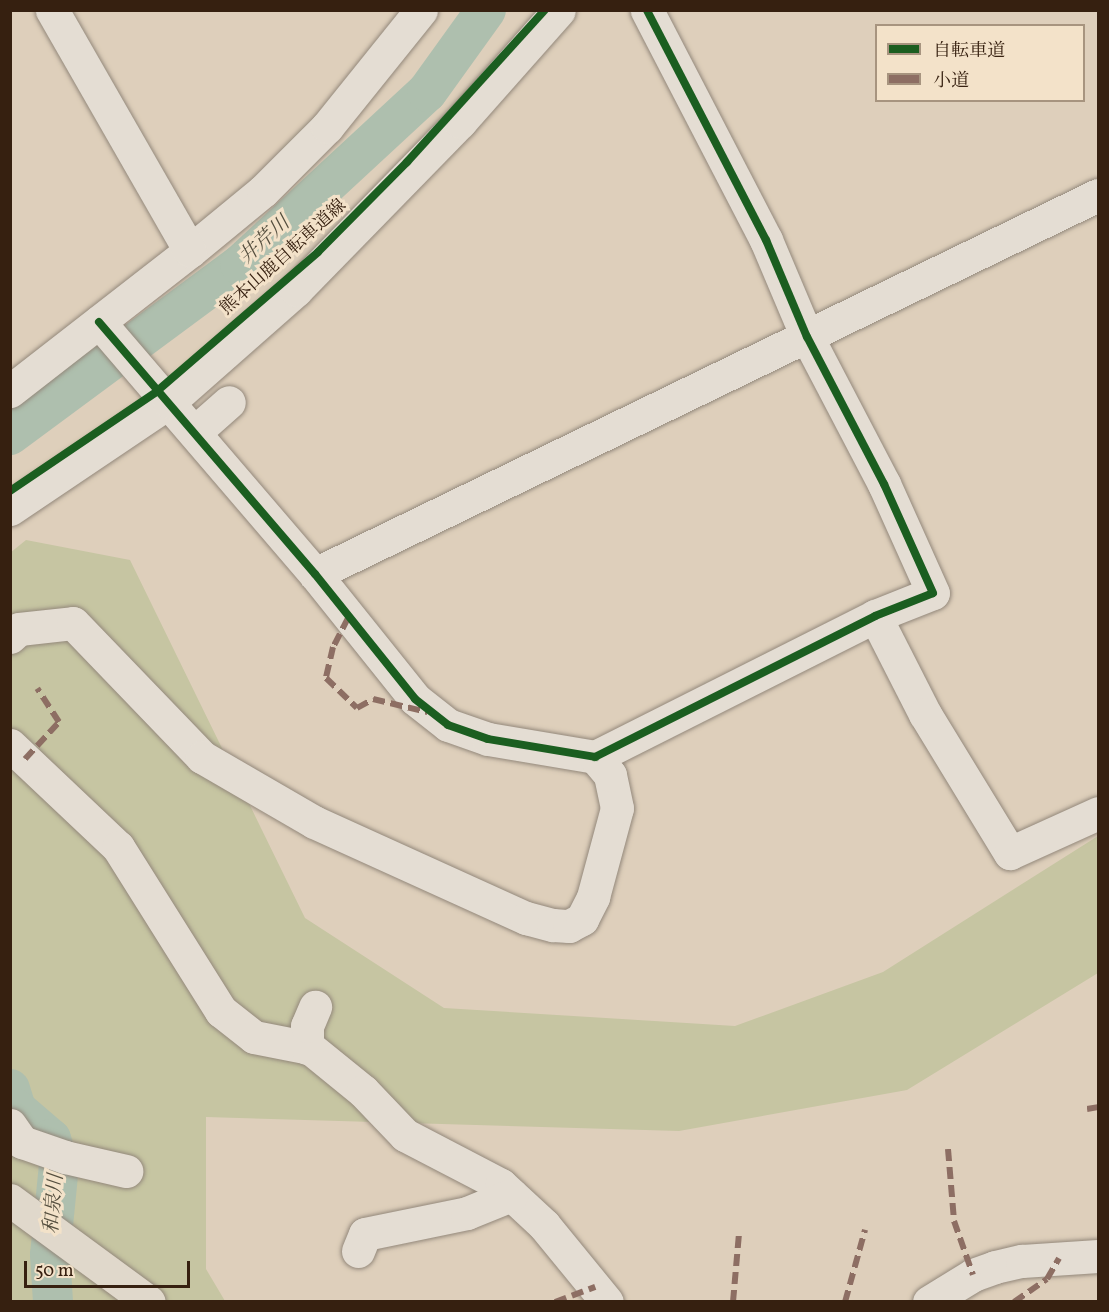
<!DOCTYPE html>
<html>
<head>
<meta charset="utf-8">
<style>
	body { margin:0 }
	#map { position:relative; width:1109px; height:1312px; overflow:hidden; background:#decfbb; font-family:Vollkorn,"Noto Serif JP",serif }
	div>[style] { position:absolute }
	.green>* { inset:0; background:#c6c5a2 }
	.river>* { height:40px; margin:-20px; padding:0 20px; transform-origin:20px; border-radius:20px; background:#aebfae }
	.roads { filter:drop-shadow(0 0 2px #93887b) drop-shadow(0 0 2px #93887b) }
	.minor>* { height:33px; margin:-16.5px; padding:0 16.5px; transform-origin:16.5px; border-radius:16.5px; background:#e4ddd3 }
	.highway>* { height:33px; margin:-16.5px; padding:0 16.5px; transform-origin:16.5px; border-radius:16.5px; background:#e0d8cb }
	.quiet>* { height:6px; margin-top:-3px; transform-origin:0; background:repeating-linear-gradient(90deg,#8d6e63 0 12px,transparent 0 18px) }
	.cycleway>* { height:8px; margin:-4px; padding:0 4px; transform-origin:4px; border-radius:4px; background:#1b5e20 }
	span { translate:-50% -50%; white-space:nowrap; text-align:center; line-height:1.15; -webkit-text-stroke:6px #f3e2c9; paint-order:stroke }
	.street-label { font-size:18px; color:#362010 }
	.water-label { font-size:20px; color:#544e3e; font-style:italic }
	.frame { position:absolute; inset:0; border:12px solid #362010; pointer-events:none }
	.legend { position:absolute; left:875px; top:24px; width:210px; height:78px; box-sizing:border-box; background:#f3e2c9; border:2px solid #a7947f; margin:0; padding:8px 10px; list-style:none; font-size:18px; color:#362010 }
	.legend li { display:flex; align-items:center; gap:12px; height:30px }
	.legend b { width:30px; border:2px solid #a7947f }
	.scale { position:absolute; left:24px; top:1261px; width:166px; height:27px; box-sizing:border-box; border:3px solid #362010; border-top:0; padding-left:8px; font-size:18px; line-height:21px; white-space:nowrap; color:#362010; -webkit-text-stroke:4px #f3e2c9; paint-order:stroke }
</style>
</head>
<body>
<div id="map">
	<div class="green">
		<i style="clip-path:polygon(26px 540px,130px 560px,305px 918px,444px 1008px,735px 1026px,883px 972px,1098px 836px,1098px 973px,907px 1090px,679px 1131px,206px 1117px,206px 1269px,225px 1301px,11px 1302px,10px 553px)"></i>
	</div>
	<div class="river">
		<i style="left:10px;top:435px;width:286px;rotate:-36.5deg"></i>
		<i style="left:240px;top:265px;width:255px;rotate:-42.8deg"></i>
		<i style="left:427px;top:92px;width:101px;rotate:-54.3deg"></i>
		<i style="left:10px;top:1089px;width:21px;rotate:73deg"></i>
		<i style="left:16px;top:1109px;width:46px;rotate:40.6deg"></i>
		<i style="left:51px;top:1139px;width:27px;rotate:73deg"></i>
		<i style="left:59px;top:1165px;width:90px;rotate:95.7deg"></i>
		<i style="left:50px;top:1255px;width:47px;rotate:86.3deg"></i>
	</div>
	<div class="roads">
		<div class="minor">
			<i style="left:190px;top:251px;width:94px;rotate:-39.4deg"></i>
			<i style="left:263px;top:191px;width:91px;rotate:-45deg"></i>
			<i style="left:327px;top:127px;width:150px;rotate:-51.2deg"></i>
			<i style="left:99px;top:322px;width:332px;rotate:49.4deg"></i>
			<i style="left:315px;top:574px;width:160px;rotate:51.3deg"></i>
			<i style="left:415px;top:699px;width:42px;rotate:38.2deg"></i>
			<i style="left:448px;top:725px;width:42px;rotate:19.3deg"></i>
			<i style="left:488px;top:739px;width:109px;rotate:9.5deg"></i>
			<i style="left:595px;top:757px;width:313px;rotate:-26.7deg"></i>
			<i style="left:875px;top:616px;width:62px;rotate:-21.6deg"></i>
			<i style="left:933px;top:593px;width:120px;rotate:-114.2deg"></i>
			<i style="left:884px;top:484px;width:166px;rotate:-117.6deg"></i>
			<i style="left:807px;top:337px;width:105px;rotate:-112.9deg"></i>
			<i style="left:766px;top:240px;width:259px;rotate:-117.4deg"></i>
			<i style="left:10px;top:391px;width:228px;rotate:-37.9deg"></i>
			<i style="left:190px;top:251px;width:278px;rotate:-119.8deg"></i>
			<i style="left:195px;top:432px;width:45px;rotate:-41.4deg"></i>
			<i style="left:10px;top:509px;width:192px;rotate:-33.9deg"></i>
			<i style="left:169px;top:402px;width:169px;rotate:-41.4deg"></i>
			<i style="left:296px;top:290px;width:235px;rotate:-45.7deg"></i>
			<i style="left:460px;top:122px;width:149px;rotate:-48.5deg"></i>
			<i style="left:315px;top:574px;width:870px;rotate:-25.83deg"></i>
			<i style="left:875px;top:616px;width:110px;rotate:63deg"></i>
			<i style="left:925px;top:714px;width:163px;rotate:58.6deg"></i>
			<i style="left:1010px;top:853px;width:97px;rotate:-24.4deg"></i>
			<i style="left:10px;top:637px;width:12px;rotate:-42deg"></i>
			<i style="left:19px;top:629px;width:54px;rotate:-6.3deg"></i>
			<i style="left:73px;top:623px;width:186px;rotate:46.1deg"></i>
			<i style="left:202px;top:757px;width:129px;rotate:30.1deg"></i>
			<i style="left:314px;top:822px;width:233px;rotate:24.4deg"></i>
			<i style="left:526px;top:918px;width:28px;rotate:15deg"></i>
			<i style="left:553px;top:925px;width:16px;rotate:4deg"></i>
			<i style="left:569px;top:926px;width:15px;rotate:-28deg"></i>
			<i style="left:582px;top:919px;width:25px;rotate:-63deg"></i>
			<i style="left:593px;top:897px;width:92px;rotate:-74.9deg"></i>
			<i style="left:617px;top:808px;width:34px;rotate:-102deg"></i>
			<i style="left:610px;top:775px;width:23px;rotate:-130deg"></i>
			<i style="left:10px;top:745px;width:149px;rotate:43.4deg"></i>
			<i style="left:118px;top:847px;width:194px;rotate:57.9deg"></i>
			<i style="left:221px;top:1011px;width:42px;rotate:38.2deg"></i>
			<i style="left:254px;top:1037px;width:57px;rotate:11.1deg"></i>
			<i style="left:310px;top:1048px;width:68px;rotate:39.1deg"></i>
			<i style="left:363px;top:1091px;width:61px;rotate:46.3deg"></i>
			<i style="left:405px;top:1135px;width:108px;rotate:27.5deg"></i>
			<i style="left:501px;top:1185px;width:59px;rotate:42.9deg"></i>
			<i style="left:544px;top:1225px;width:99px;rotate:50.7deg"></i>
			<i style="left:307px;top:1048px;width:22px;rotate:-90deg"></i>
			<i style="left:307px;top:1026px;width:21px;rotate:-67deg"></i>
			<i style="left:10px;top:1125px;width:21px;rotate:55deg"></i>
			<i style="left:22px;top:1142px;width:46px;rotate:19.2deg"></i>
			<i style="left:65px;top:1157px;width:63px;rotate:12.9deg"></i>
			<i style="left:358px;top:1251px;width:18px;rotate:-68deg"></i>
			<i style="left:365px;top:1234px;width:104px;rotate:-11.6deg"></i>
			<i style="left:467px;top:1213px;width:48px;rotate:-22.2deg"></i>
			<i style="left:929px;top:1302px;width:52px;rotate:-31.5deg"></i>
			<i style="left:973px;top:1275px;width:23px;rotate:-20deg"></i>
			<i style="left:995px;top:1267px;width:28px;rotate:-13deg"></i>
			<i style="left:1022px;top:1261px;width:76px;rotate:-3.8deg"></i>
		</div>
		<div class="highway">
			<i style="left:10px;top:1200px;width:172px;rotate:36.3deg"></i>
		</div>
	</div>
	<div class="quiet">
		<i style="left:348px;top:618px;width:33px;rotate:117deg"></i>
		<i style="left:333px;top:647px;width:32px;rotate:103deg"></i>
		<i style="left:326px;top:678px;width:43px;rotate:44.1deg"></i>
		<i style="left:357px;top:708px;width:18px;rotate:-29deg"></i>
		<i style="left:373px;top:699px;width:56px;rotate:13.5deg"></i>
		<i style="left:25px;top:759px;width:50px;rotate:-47.4deg"></i>
		<i style="left:59px;top:722px;width:40px;rotate:-122.9deg"></i>
		<i style="left:1087px;top:1109px;width:11px;rotate:-10deg"></i>
		<i style="left:948px;top:1149px;width:72px;rotate:85.2deg"></i>
		<i style="left:954px;top:1221px;width:57px;rotate:70.6deg"></i>
		<i style="left:555px;top:1302px;width:43px;rotate:-20.6deg"></i>
		<i style="left:733px;top:1302px;width:68px;rotate:-85deg"></i>
		<i style="left:845px;top:1302px;width:75px;rotate:-74.5deg"></i>
		<i style="left:1014px;top:1302px;width:40px;rotate:-34.9deg"></i>
		<i style="left:1047px;top:1279px;width:24px;rotate:-60deg"></i>
	</div>
	<div class="cycleway">
		<i style="left:99px;top:322px;width:332px;rotate:49.4deg"></i>
		<i style="left:315px;top:574px;width:160px;rotate:51.3deg"></i>
		<i style="left:415px;top:699px;width:42px;rotate:38.2deg"></i>
		<i style="left:448px;top:725px;width:42px;rotate:19.3deg"></i>
		<i style="left:488px;top:739px;width:109px;rotate:9.5deg"></i>
		<i style="left:595px;top:757px;width:313px;rotate:-26.7deg"></i>
		<i style="left:875px;top:616px;width:62px;rotate:-21.6deg"></i>
		<i style="left:933px;top:593px;width:120px;rotate:-114.2deg"></i>
		<i style="left:884px;top:484px;width:166px;rotate:-117.6deg"></i>
		<i style="left:807px;top:337px;width:105px;rotate:-112.9deg"></i>
		<i style="left:766px;top:240px;width:259px;rotate:-117.4deg"></i>
		<i style="left:10px;top:491px;width:176px;rotate:-34.1deg"></i>
		<i style="left:156px;top:392px;width:214px;rotate:-40.8deg"></i>
		<i style="left:318px;top:252px;width:127px;rotate:-45.3deg"></i>
		<i style="left:407px;top:162px;width:205px;rotate:-47.8deg"></i>
	</div>
	<div class="street-label">
		<span style="left:284px;top:258px;rotate:-42deg">熊本山鹿自転車道線</span>
	</div>
	<div class="water-label">
		<span style="left:265px;top:241px;rotate:-42deg">井芹川</span>
		<span style="left:55px;top:1204px;rotate:-85deg">和泉川</span>
	</div>
	<div class="frame"></div>
	<ul class="legend">
	<li><b style="height:8px;background:#1b5e20"></b>自転車道</li>
	<li><b style="height:8px;background:#8d6e63"></b>小道</li>
	</ul>
	<div class="scale">50 m</div>
</div>
</body>
</html>
